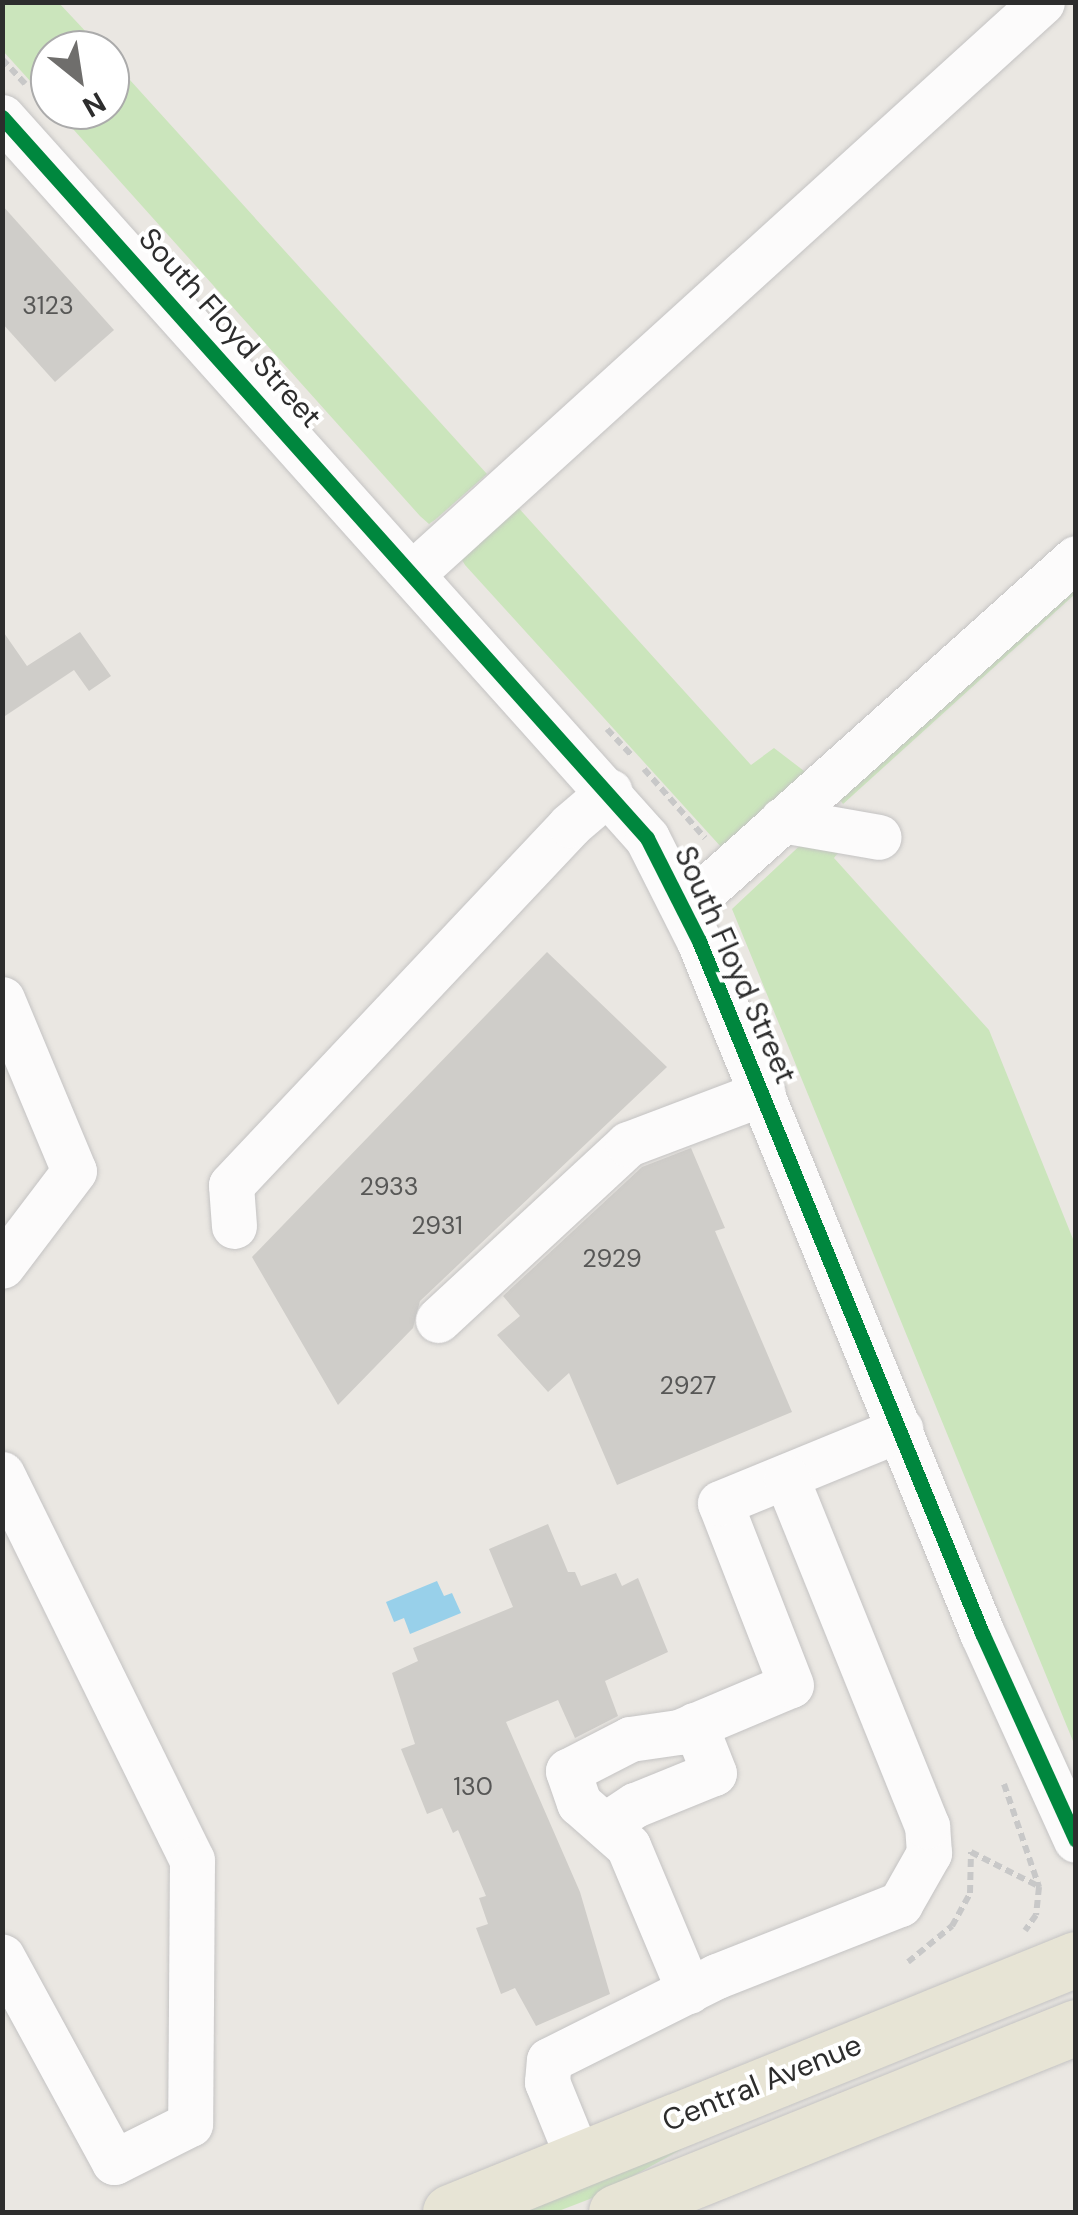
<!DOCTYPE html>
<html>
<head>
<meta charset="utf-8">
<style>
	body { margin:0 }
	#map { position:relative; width:1078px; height:2215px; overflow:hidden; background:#eae7e2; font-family:"DM Sans",sans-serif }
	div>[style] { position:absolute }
	.green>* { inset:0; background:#cbe5bc }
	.water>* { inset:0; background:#98d0ea }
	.building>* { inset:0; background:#cfcdc9 }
	.path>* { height:6px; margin-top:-3px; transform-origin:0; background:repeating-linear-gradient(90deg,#c8c8c8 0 8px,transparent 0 13px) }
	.roads { filter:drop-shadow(0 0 2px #c4c3c3) drop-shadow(0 0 2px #c4c3c3) }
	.minor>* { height:45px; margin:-22.5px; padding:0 22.5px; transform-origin:22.5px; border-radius:22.5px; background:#fcfbfb }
	.major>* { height:55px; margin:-27.5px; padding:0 27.5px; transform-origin:27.5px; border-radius:27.5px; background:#e7e4d5 }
	.cycleway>* { height:15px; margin:-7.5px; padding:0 7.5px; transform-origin:7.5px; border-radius:7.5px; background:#00873e }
	span { translate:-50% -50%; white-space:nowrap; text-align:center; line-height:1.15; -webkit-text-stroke:8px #fff; paint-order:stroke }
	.number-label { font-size:25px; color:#575756 }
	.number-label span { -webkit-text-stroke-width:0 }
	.street-label { font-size:30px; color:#2d2d2d }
	.frame { position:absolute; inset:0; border:5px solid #2d2d2d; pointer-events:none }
	.north { position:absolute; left:30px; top:30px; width:100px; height:100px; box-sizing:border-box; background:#fff; border:2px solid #ababab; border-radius:50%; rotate:150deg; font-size:28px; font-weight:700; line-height:40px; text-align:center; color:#2d2d2d }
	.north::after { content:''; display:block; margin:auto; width:35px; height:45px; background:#6f6e6c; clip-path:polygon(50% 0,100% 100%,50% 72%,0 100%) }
</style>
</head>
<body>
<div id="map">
	<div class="green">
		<i style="clip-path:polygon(2px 3px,59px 3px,103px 50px,50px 50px,50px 103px,3px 51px)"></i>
		<i style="clip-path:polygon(110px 58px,487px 474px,436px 519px,429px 524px,420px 516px,56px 110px,110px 110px)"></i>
		<i style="clip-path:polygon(515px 504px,751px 765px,774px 748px,808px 774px,722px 848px,465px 565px,461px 558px)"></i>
		<i style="clip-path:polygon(1075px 586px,1075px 594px,843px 804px,840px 800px)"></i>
		<i style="clip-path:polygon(808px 838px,841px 849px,834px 858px,989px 1030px,1075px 1244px,1075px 1746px,732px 909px)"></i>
		<i style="clip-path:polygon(729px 2123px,595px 2197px,556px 2212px,502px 2212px)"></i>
	</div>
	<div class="water">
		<i style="clip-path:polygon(437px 1581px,444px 1596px,452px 1593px,461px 1613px,410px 1634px,404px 1618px,394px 1622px,386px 1602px)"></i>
	</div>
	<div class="building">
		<i style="clip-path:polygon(2px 205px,114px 330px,55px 382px,2px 323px)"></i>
		<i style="clip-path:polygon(2px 630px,27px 666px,80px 632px,111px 676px,89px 691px,74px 670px,2px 718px)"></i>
		<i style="clip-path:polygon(547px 952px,667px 1067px,420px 1301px,413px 1328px,338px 1405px,252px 1257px)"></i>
		<i style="clip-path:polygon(691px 1148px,725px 1228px,715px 1231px,792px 1412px,617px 1485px,569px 1373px,548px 1392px,497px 1335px,520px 1316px,503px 1296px,642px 1167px)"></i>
		<i style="clip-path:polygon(548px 1524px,568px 1572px,575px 1572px,581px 1586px,616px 1573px,622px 1586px,638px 1578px,668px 1652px,605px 1681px,618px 1716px,575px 1738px,558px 1700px,506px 1722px,580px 1892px,610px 1994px,536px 2026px,515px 1988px,501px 1994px,476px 1928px,488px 1924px,479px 1898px,486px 1896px,458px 1830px,453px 1833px,442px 1808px,427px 1814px,401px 1749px,415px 1744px,392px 1673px,418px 1661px,413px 1648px,513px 1607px,489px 1549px)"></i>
	</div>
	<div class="path">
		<i style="left:2px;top:59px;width:34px;rotate:47deg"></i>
		<i style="left:607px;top:729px;width:37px;rotate:47deg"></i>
		<i style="left:644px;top:769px;width:92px;rotate:48.5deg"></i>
		<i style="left:1004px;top:1784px;width:109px;rotate:71.2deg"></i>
		<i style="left:1039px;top:1887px;width:28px;rotate:96deg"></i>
		<i style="left:1036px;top:1915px;width:19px;rotate:125deg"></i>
		<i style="left:908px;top:1962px;width:57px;rotate:-39.3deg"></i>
		<i style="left:952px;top:1926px;width:38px;rotate:-61deg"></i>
		<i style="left:970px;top:1893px;width:41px;rotate:-88.6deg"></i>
		<i style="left:971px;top:1852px;width:75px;rotate:26.9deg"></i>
	</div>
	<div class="roads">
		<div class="minor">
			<i style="left:2px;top:117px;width:967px;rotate:48.18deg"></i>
			<i style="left:647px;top:838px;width:115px;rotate:63.2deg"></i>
			<i style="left:699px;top:941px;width:748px;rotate:67.76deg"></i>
			<i style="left:982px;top:1633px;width:227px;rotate:65.6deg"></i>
			<i style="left:414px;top:572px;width:848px;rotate:-42.23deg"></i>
			<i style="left:782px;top:820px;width:98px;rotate:9.9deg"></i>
			<i style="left:684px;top:909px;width:526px;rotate:-41.84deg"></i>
			<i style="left:2px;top:999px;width:186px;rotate:67.3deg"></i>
			<i style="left:74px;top:1171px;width:119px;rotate:127.2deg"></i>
			<i style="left:234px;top:1226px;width:41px;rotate:-94.2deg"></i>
			<i style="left:231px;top:1185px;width:494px;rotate:-46.7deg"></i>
			<i style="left:570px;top:825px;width:52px;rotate:-40.4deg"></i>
			<i style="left:438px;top:1320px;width:259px;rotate:-42.8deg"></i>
			<i style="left:628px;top:1144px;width:144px;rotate:-20.7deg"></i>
			<i style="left:2px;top:1474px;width:430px;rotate:63.8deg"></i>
			<i style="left:192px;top:1860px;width:264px;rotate:90.4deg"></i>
			<i style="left:190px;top:2124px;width:85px;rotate:153.4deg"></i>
			<i style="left:114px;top:2162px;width:234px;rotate:-118.6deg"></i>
			<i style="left:605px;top:1825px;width:36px;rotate:-34deg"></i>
			<i style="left:635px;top:1805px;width:85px;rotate:-22.1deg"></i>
			<i style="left:714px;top:1773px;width:52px;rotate:-111.6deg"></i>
			<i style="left:689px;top:1991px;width:157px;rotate:-112.8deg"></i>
			<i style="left:628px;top:1846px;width:65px;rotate:-138.7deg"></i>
			<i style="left:579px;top:1803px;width:34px;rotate:-109deg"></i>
			<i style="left:568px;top:1771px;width:70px;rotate:-27.3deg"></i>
			<i style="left:630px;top:1739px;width:49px;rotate:-8.1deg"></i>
			<i style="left:679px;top:1732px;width:121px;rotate:-22.8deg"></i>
			<i style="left:791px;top:1685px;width:195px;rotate:-111.3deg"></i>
			<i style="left:720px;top:1503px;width:195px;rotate:-22.3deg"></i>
			<i style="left:578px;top:2158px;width:82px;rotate:-112.2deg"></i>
			<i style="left:547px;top:2082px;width:22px;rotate:-85deg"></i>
			<i style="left:549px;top:2060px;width:188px;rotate:-26.6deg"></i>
			<i style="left:717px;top:1976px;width:197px;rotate:-21.5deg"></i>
			<i style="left:900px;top:1904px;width:59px;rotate:-60.4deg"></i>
			<i style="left:929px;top:1853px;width:27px;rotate:-94deg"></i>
			<i style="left:927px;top:1826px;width:376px;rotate:-112deg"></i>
		</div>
		<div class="major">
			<i style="left:450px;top:2212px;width:675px;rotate:-22.01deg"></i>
			<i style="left:616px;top:2212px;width:496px;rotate:-21.9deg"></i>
		</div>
	</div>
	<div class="cycleway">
		<i style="left:2px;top:117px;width:967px;rotate:48.18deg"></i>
		<i style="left:647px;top:838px;width:115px;rotate:63.2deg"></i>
		<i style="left:699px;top:941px;width:748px;rotate:67.76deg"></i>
		<i style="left:982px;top:1633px;width:227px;rotate:65.6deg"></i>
	</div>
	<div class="number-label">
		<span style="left:48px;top:306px">3123</span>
		<span style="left:389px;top:1187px">2933</span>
		<span style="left:437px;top:1226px">2931</span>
		<span style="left:612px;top:1259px">2929</span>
		<span style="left:688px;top:1386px">2927</span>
		<span style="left:473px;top:1787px">130</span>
	</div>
	<div class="street-label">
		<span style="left:230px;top:328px;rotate:48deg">South Floyd Street</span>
		<span style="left:735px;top:965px;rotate:66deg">South Floyd Street</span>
		<span style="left:762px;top:2083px;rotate:-22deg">Central Avenue</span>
	</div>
	<div class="frame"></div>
	<div class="north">N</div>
</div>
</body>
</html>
